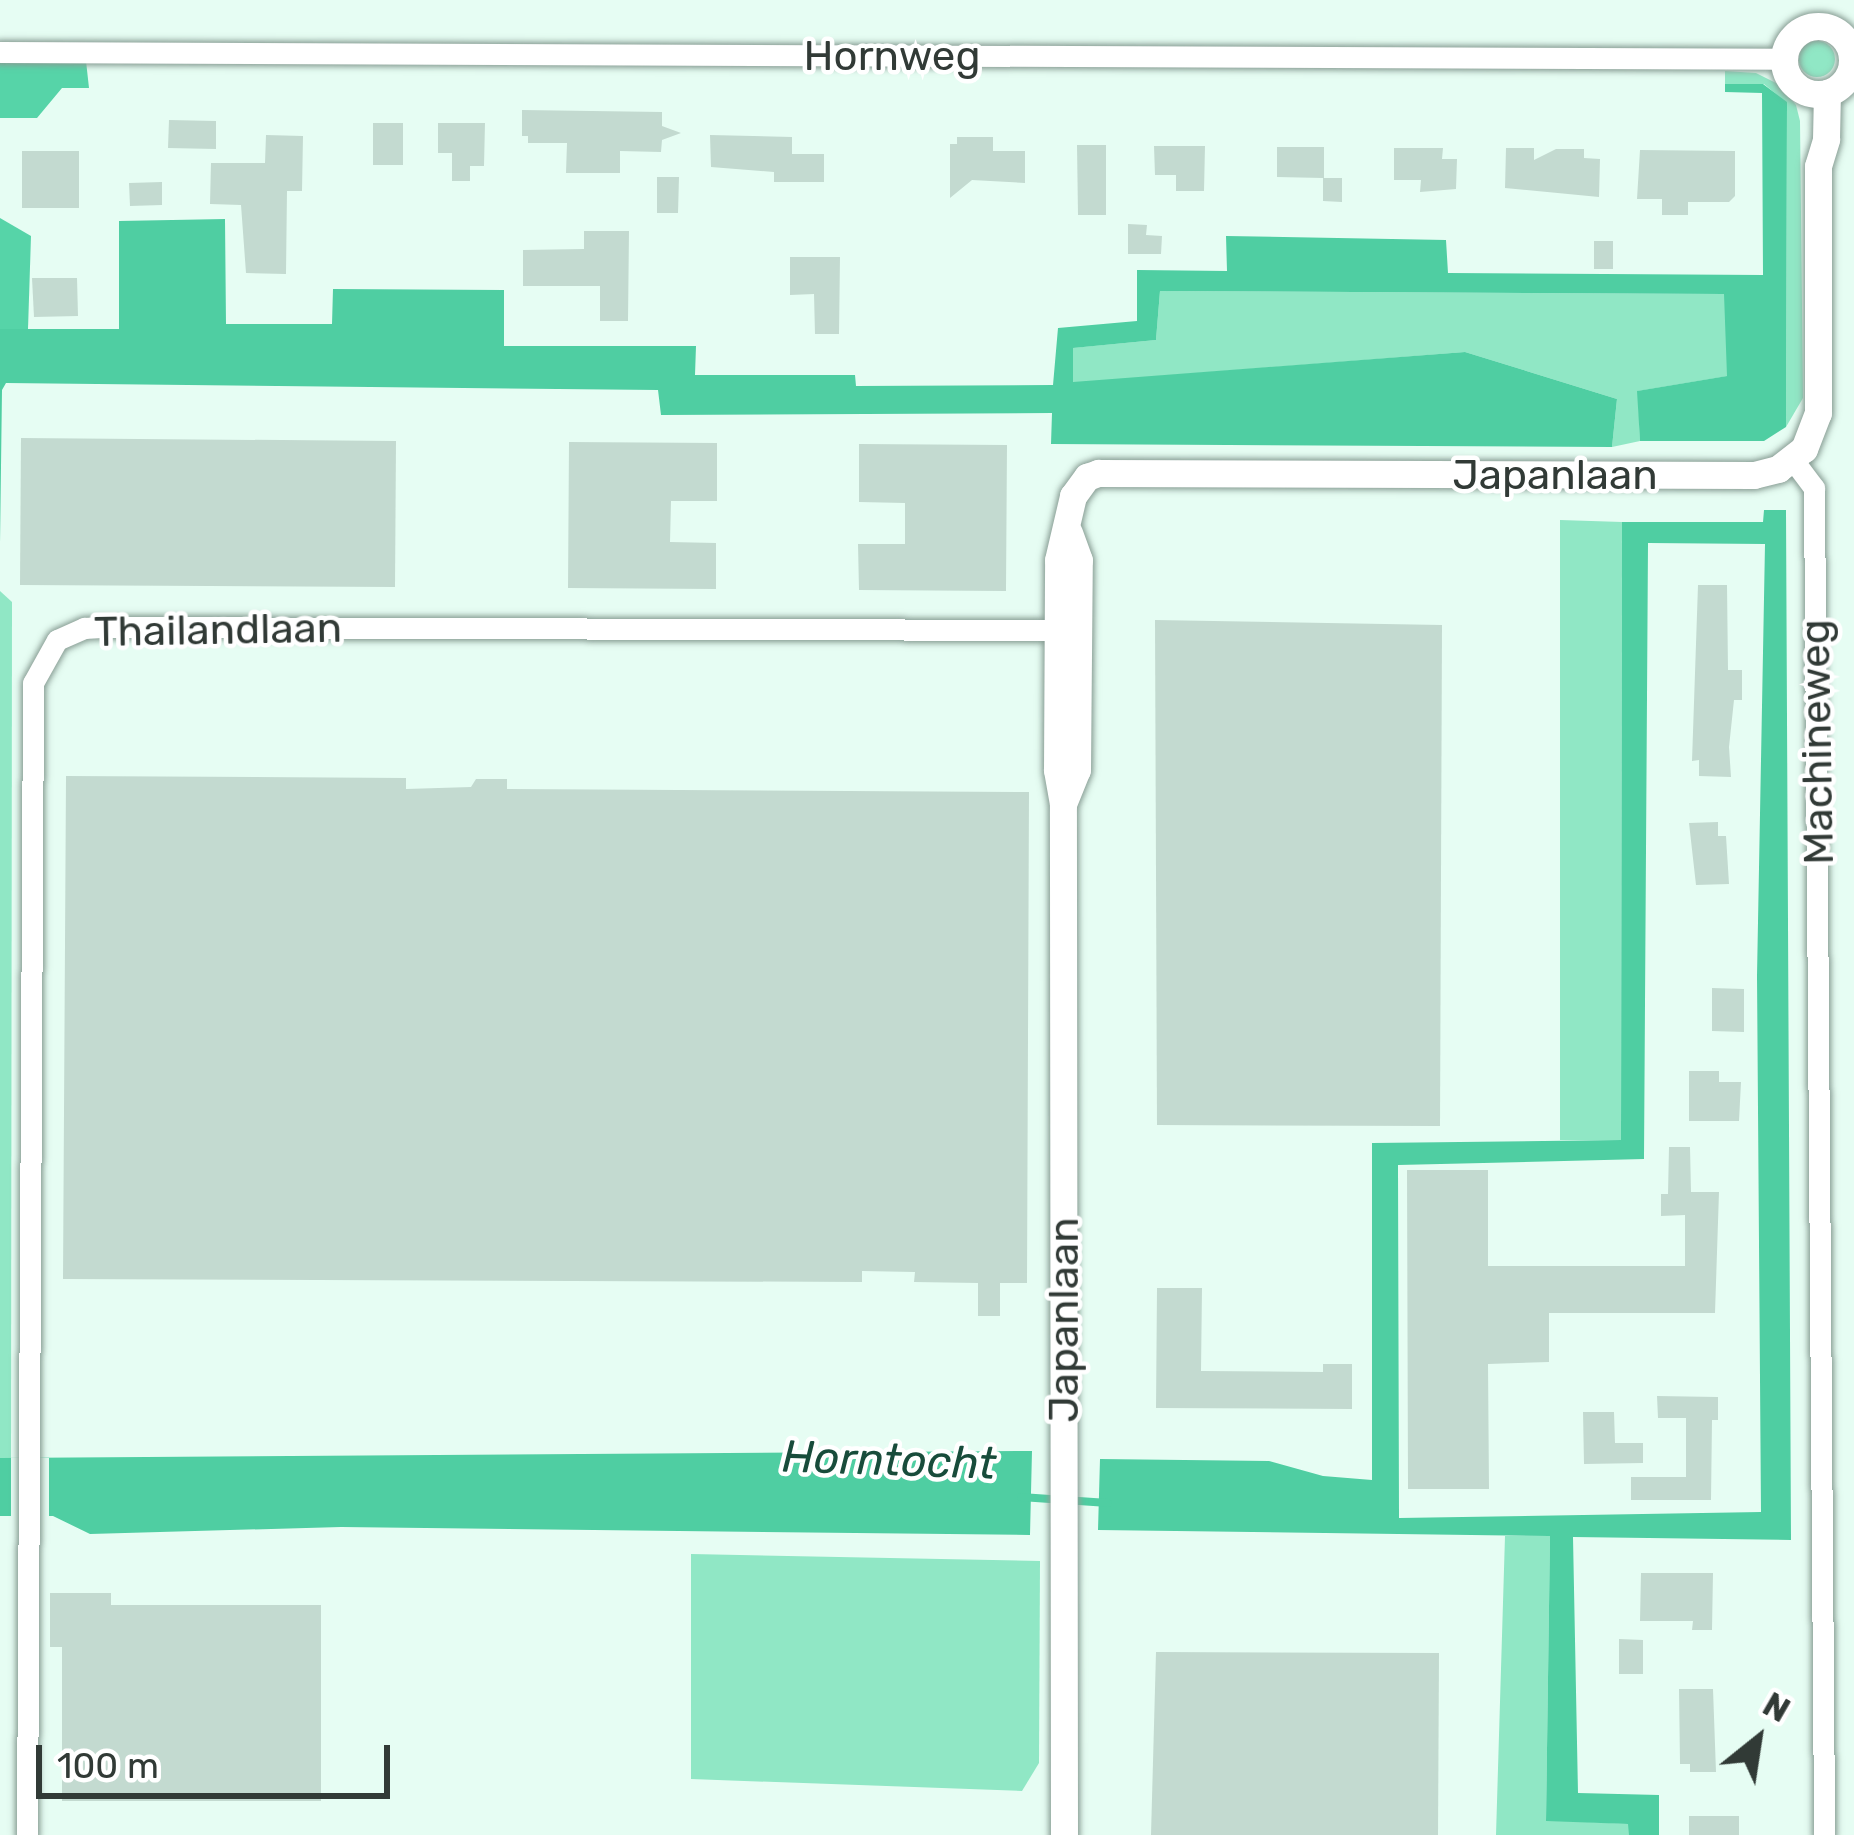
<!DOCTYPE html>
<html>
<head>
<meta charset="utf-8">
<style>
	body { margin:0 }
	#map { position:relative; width:1854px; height:1835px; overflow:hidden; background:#e6fdf3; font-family:Rubik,sans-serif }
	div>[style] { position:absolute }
	.green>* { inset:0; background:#90e7c5 }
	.round { border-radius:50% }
	.forest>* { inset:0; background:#56d4a8 }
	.water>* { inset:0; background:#4fcea2 }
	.pier>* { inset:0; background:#e6fdf3 }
	.stream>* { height:8px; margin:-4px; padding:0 4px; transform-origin:4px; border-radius:4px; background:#4fcea2 }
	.building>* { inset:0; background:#c3dad0 }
	.roads { filter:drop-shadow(0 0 3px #889d94) drop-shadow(0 0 3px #889d94) }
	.minor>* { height:21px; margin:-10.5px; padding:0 10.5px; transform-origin:10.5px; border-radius:10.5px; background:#fff }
	.tertiary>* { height:27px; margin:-13.5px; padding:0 13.5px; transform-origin:13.5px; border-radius:13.5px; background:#fff }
	.tertiary>.ring { margin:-13.5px; padding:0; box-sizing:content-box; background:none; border:27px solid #fff; border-radius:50% }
	span { translate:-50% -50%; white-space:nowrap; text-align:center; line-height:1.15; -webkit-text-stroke:9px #fff; paint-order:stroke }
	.street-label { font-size:42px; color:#313a36 }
	.water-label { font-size:45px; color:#184c3b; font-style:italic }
	.north { position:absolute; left:1698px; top:1679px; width:120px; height:120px; -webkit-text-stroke:9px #fff; paint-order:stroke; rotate:30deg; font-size:33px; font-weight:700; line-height:48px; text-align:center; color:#313a36 }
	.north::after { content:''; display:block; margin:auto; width:42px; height:54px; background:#313a36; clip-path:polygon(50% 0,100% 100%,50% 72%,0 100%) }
	.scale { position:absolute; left:36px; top:1745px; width:354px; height:54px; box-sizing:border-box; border:6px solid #313a36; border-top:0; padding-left:15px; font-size:36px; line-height:42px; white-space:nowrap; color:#313a36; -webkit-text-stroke:9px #fff; paint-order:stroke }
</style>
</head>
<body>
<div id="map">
	<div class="green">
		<i class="round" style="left:1799px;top:41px;width:36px;height:36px"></i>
		<i style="clip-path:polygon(1725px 71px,1756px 73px,1778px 84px,1796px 105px,1800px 121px,1803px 398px,1786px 427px,1787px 103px,1764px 84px,1725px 84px)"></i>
		<i style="clip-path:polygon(1160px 291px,1725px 294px,1728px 376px,1638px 391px,1640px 441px,1612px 447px,1617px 399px,1465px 352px,1072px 383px,1072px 348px,1156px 340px)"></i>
		<i style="clip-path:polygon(1560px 520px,1622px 522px,1621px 1140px,1560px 1140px)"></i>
		<i style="clip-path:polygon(0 591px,12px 602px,11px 1459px,0 1458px)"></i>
		<i style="clip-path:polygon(1505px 1536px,1550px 1536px,1546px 1820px,1629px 1824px,1629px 1835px,1496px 1835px)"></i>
		<i style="clip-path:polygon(691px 1554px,1040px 1561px,1039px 1763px,1022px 1791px,691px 1779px)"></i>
	</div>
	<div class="forest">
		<i style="clip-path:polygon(0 61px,86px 61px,89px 88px,62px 88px,37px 118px,0 118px)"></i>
		<i style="clip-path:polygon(0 218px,31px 236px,28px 329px,0 329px)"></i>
	</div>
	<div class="water">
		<i style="clip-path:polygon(1725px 84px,1763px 84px,1787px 102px,1786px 427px,1764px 441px,1640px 441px,1637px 391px,1727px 376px,1724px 294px,1160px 291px,1156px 340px,1073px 348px,1073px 382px,1465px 352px,1617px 399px,1612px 447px,1051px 444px,1052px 413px,661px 415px,658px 390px,6px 383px,2px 390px,0 544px,0 329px,119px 329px,119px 221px,225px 219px,226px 324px,332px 324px,333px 289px,504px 290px,504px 346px,696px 346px,695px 375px,855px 375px,856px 386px,1053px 385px,1058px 328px,1137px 321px,1137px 270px,1227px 271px,1226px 236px,1446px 240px,1448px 273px,1763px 275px,1762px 93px,1725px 92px)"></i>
		<i style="clip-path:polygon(evenodd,1764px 510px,1786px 510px,1791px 1540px,1573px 1537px,1578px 1793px,1659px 1795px,1659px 1835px,1629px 1835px,1628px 1824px,1546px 1821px,1550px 1536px,1098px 1530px,1100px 1459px,1269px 1461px,1323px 1476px,1372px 1480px,1372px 1143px,1621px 1140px,1622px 522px,1763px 522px,1764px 510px,1648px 543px,1765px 544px,1757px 976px,1761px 1512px,1399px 1518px,1398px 1165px,1644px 1159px,1648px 543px)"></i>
		<i style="clip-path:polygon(1032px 1451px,1030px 1535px,341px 1527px,90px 1534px,53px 1516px,0 1516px,0 1458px)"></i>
	</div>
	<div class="pier">
		<i style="clip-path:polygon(11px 1458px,49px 1458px,49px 1517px,11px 1518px)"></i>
	</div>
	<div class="stream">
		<i style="left:1021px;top:1497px;width:87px;rotate:3.9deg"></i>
	</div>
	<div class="building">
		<i style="clip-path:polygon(522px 110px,662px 112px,662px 126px,681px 133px,662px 140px,661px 152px,620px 151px,620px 173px,566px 173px,567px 143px,528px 143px,528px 136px,522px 136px)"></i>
		<i style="clip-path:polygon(169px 120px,216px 121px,216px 149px,168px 148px)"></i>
		<i style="clip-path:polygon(373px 123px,403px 123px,403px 165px,373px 165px)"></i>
		<i style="clip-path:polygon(438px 123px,485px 123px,484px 166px,470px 166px,470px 181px,452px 181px,452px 153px,438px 153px)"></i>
		<i style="clip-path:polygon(266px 135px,303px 136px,302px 191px,287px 191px,286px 274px,246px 273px,241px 205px,210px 204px,211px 163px,265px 163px)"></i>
		<i style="clip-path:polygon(710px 135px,792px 137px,792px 154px,824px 154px,824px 182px,774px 182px,774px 172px,711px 167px)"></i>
		<i style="clip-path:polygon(957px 137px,993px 137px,993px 151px,1025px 151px,1025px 183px,972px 180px,950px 198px,950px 144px,957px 144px)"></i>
		<i style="clip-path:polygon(1077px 145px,1106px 145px,1106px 215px,1078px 215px)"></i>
		<i style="clip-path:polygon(1154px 146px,1205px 146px,1204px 191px,1176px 191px,1176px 175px,1155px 175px)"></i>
		<i style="clip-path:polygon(1277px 147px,1324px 147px,1324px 178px,1342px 178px,1342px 202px,1323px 201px,1323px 178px,1277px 177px)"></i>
		<i style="clip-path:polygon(1394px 148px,1443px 148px,1442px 159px,1457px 159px,1456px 189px,1420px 192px,1421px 180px,1394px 180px)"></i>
		<i style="clip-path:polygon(1506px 148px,1534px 148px,1534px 160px,1556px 149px,1584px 149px,1584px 158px,1600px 159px,1599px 197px,1505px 188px)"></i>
		<i style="clip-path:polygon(1640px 150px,1735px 151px,1735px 196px,1729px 202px,1688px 202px,1688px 215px,1662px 215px,1662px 199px,1637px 199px)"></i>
		<i style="clip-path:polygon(22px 151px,79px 151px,79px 208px,22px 208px)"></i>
		<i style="clip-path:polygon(657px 177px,679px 177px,678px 213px,657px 213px)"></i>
		<i style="clip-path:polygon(162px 182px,162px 205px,130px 206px,129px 183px)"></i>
		<i style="clip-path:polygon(1128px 224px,1147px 225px,1146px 235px,1162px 236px,1161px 254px,1128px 254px)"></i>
		<i style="clip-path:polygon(584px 231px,629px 231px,628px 321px,600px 321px,600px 286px,523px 286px,523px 250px,584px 249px)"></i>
		<i style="clip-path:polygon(1594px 241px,1613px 241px,1613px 269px,1594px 269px)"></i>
		<i style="clip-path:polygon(790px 257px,840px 257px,839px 334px,815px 334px,814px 294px,790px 295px)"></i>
		<i style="clip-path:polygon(32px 278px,77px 278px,78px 316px,34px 317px)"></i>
		<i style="clip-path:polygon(21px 438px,396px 441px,395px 587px,20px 585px)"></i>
		<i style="clip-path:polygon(569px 442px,717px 443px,717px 501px,671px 501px,670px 542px,716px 543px,716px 589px,568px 588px)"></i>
		<i style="clip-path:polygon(859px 444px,1007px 445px,1006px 591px,859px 590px,858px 544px,905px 544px,905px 503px,859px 502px)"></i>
		<i style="clip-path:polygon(1698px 585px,1727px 585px,1728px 670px,1742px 670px,1742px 700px,1734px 700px,1729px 747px,1731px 777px,1699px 776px,1699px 760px,1692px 761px)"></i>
		<i style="clip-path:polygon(1155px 620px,1442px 625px,1440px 1126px,1157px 1125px)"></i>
		<i style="clip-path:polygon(66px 776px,406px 778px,406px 789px,471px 787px,476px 779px,507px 779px,507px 789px,1029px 792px,1027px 1283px,1000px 1283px,1000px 1316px,978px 1316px,978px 1283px,914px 1282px,915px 1272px,862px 1271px,862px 1282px,63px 1279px)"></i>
		<i style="clip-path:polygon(1718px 822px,1718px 836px,1726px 836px,1729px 884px,1696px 885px,1689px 823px)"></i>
		<i style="clip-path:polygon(1712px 988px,1744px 989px,1744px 1032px,1712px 1031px)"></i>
		<i style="clip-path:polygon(1689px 1071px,1719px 1071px,1719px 1082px,1741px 1082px,1739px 1121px,1689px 1121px)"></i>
		<i style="clip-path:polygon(1669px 1147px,1690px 1147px,1691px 1192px,1719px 1192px,1715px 1313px,1549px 1313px,1549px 1362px,1488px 1364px,1489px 1489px,1408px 1489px,1407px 1170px,1488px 1170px,1488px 1266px,1685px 1266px,1685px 1215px,1661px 1216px,1661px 1194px,1668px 1194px)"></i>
		<i style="clip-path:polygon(1157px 1288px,1202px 1288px,1201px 1371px,1323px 1372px,1323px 1364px,1352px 1364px,1352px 1409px,1156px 1408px)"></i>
		<i style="clip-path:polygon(1657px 1396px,1718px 1397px,1718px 1420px,1712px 1420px,1711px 1500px,1631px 1500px,1631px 1477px,1686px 1477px,1686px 1418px,1658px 1418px)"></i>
		<i style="clip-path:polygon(1583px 1412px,1614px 1412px,1615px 1443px,1643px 1443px,1643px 1463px,1584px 1464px)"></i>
		<i style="clip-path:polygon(1641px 1573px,1713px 1573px,1712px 1630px,1692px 1630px,1693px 1621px,1640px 1621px)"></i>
		<i style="clip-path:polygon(50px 1593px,111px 1593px,111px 1605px,321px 1605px,321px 1801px,62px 1801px,62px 1647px,50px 1647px)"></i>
		<i style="clip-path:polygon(1619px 1639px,1643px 1640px,1643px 1674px,1619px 1674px)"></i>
		<i style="clip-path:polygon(1156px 1652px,1439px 1653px,1438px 1835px,1151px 1835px)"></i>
		<i style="clip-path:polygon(1679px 1689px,1713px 1689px,1716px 1772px,1690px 1772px,1690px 1764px,1680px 1764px)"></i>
		<i style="clip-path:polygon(1689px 1816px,1739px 1816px,1739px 1835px,1689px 1835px)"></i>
	</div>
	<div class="roads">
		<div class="minor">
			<i style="left:1851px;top:49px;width:3px"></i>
			<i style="left:0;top:52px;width:1784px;rotate:0.22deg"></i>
			<i style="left:1852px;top:69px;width:2px"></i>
			<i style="left:1793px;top:460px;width:35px;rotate:53deg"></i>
			<i style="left:1814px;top:488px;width:1347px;rotate:89.57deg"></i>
			<i style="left:27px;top:1835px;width:1152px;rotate:-89.7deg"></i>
			<i style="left:33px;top:683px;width:49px;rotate:-60.8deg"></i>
			<i style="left:57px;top:640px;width:30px;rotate:-24deg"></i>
			<i style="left:84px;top:628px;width:22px;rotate:-3deg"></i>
			<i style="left:106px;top:627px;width:966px;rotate:0.18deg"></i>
		</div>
		<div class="tertiary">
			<i class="ring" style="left:1784px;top:26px;width:41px;height:41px"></i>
			<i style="left:1063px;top:804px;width:37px;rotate:-68deg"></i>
			<i style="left:1077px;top:770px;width:210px;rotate:-89.5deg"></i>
			<i style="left:1079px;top:560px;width:29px;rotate:-110deg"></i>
			<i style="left:1064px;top:1835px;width:1031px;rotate:-90.06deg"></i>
			<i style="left:1063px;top:804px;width:35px;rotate:-100deg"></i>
			<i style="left:1057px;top:770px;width:210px;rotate:-89.7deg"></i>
			<i style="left:1058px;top:560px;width:66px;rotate:-76.8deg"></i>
			<i style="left:1073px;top:496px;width:24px;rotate:-54deg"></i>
			<i style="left:1087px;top:477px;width:12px;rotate:-20deg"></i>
			<i style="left:1098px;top:473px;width:656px;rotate:0.17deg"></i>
			<i style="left:1754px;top:475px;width:25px;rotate:-14deg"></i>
			<i style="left:1778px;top:469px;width:33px;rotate:-38deg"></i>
			<i style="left:1804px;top:449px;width:39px;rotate:-69deg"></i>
			<i style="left:1818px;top:413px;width:247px;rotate:-90deg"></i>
			<i style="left:1818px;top:166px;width:28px;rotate:-73deg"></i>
			<i style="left:1826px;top:139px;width:46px;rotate:-88.8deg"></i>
		</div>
	</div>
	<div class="street-label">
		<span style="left:892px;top:56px">Hornweg</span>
		<span style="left:1555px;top:475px">Japanlaan</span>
		<span style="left:218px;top:630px;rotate:-1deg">Thailandlaan</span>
		<span style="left:1817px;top:742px;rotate:-91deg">Machineweg</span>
		<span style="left:1064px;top:1320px;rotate:-90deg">Japanlaan</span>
	</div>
	<div class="water-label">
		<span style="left:889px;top:1460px;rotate:2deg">Horntocht</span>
	</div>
	<div class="north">N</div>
	<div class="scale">100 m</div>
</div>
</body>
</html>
